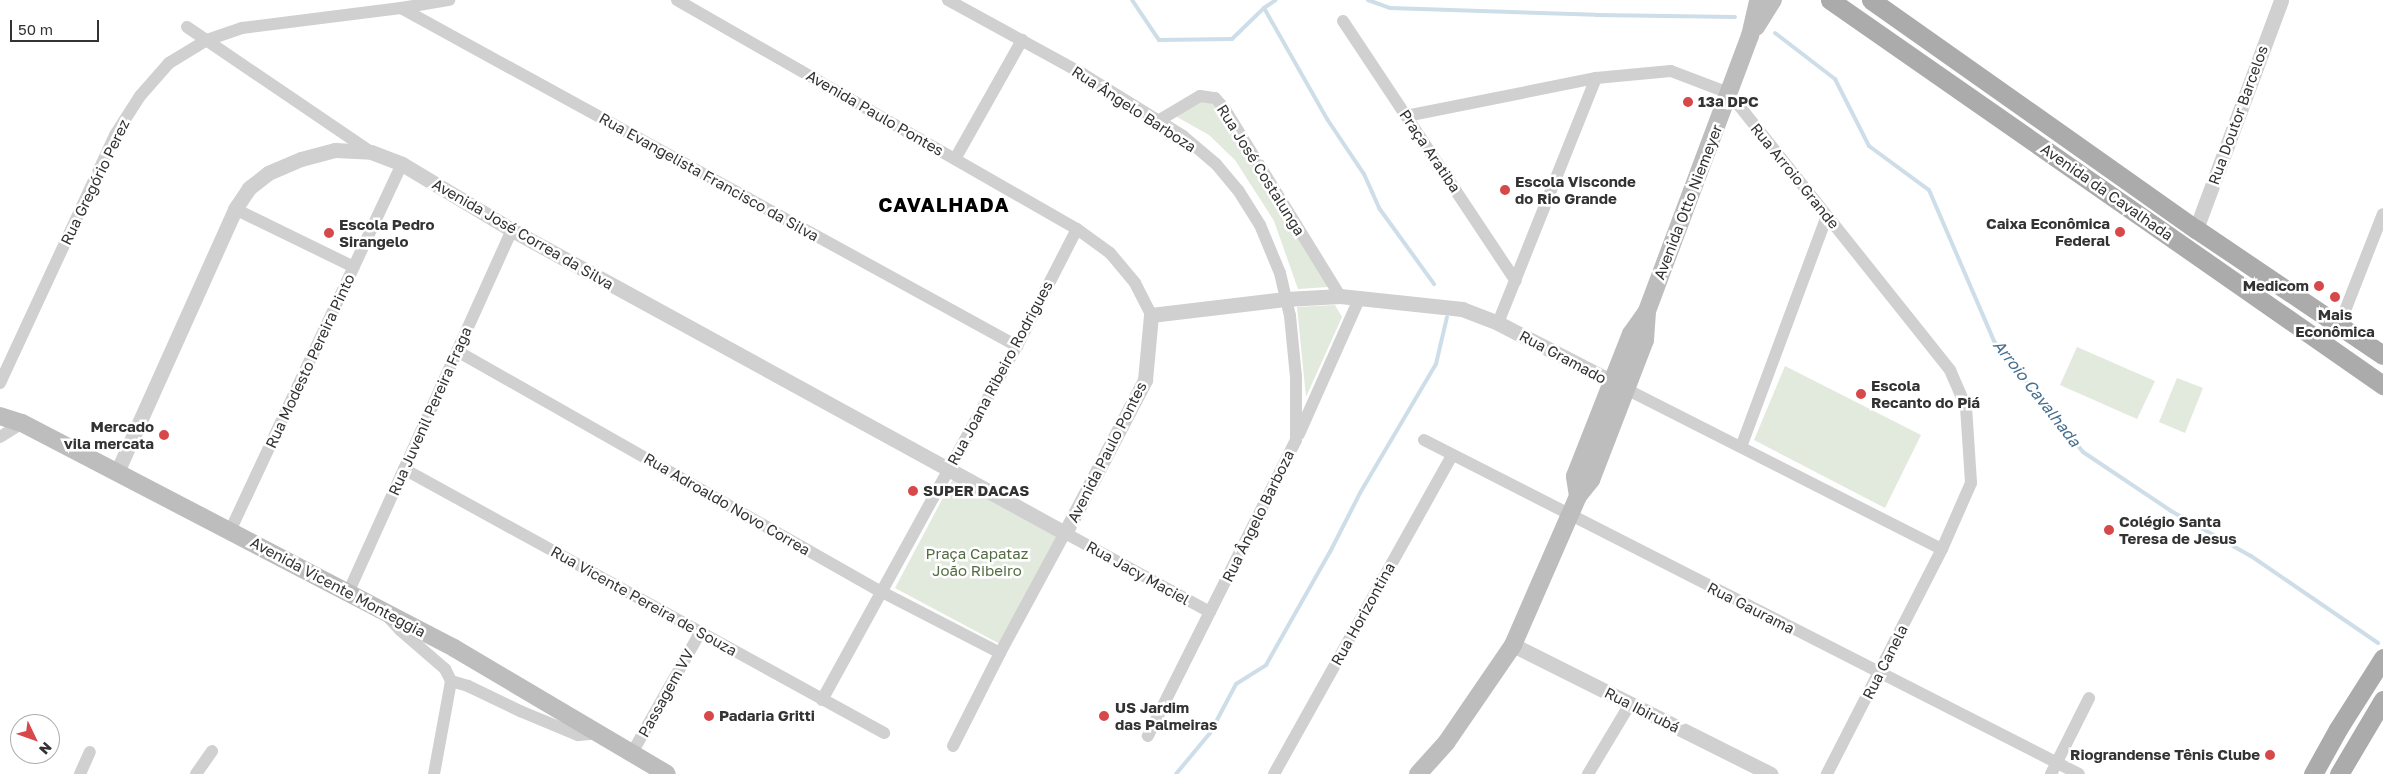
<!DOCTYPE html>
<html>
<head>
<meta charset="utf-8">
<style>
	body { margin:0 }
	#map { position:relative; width:2383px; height:774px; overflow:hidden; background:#fff; font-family:"Golos Text",sans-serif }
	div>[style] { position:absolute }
	.green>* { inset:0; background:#e2e9dd }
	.stream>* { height:4px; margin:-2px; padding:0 2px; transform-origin:2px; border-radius:2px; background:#cedee9 }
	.minor>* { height:12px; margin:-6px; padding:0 6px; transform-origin:6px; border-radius:6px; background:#d0d0d0 }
	.tertiary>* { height:15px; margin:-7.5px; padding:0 7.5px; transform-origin:7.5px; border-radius:7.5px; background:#d0d0d0 }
	.secondary>* { height:18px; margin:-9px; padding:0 9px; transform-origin:9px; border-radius:9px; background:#bdbdbd }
	.primary>* { height:19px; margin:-9.5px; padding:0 9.5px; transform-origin:9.5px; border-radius:9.5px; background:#ababab }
	.dots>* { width:14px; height:14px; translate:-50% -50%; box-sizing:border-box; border:2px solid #fff; border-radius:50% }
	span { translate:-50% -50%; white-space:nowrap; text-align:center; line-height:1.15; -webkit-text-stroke:5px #fff; paint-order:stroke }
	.poi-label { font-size:15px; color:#333; font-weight:700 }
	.left { translate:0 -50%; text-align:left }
	.right { translate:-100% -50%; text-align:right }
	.street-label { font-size:15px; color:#333 }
	.park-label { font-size:15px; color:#546c43 }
	.water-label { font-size:16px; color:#466f8f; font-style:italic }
	.district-label { font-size:20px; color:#000; font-weight:700; letter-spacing:1px }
	.north { position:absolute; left:10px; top:714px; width:50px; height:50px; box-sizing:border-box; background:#fff; border:1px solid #adadad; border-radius:50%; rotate:132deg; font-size:14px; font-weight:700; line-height:20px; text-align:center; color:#333 }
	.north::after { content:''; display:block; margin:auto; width:18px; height:22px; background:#d7484b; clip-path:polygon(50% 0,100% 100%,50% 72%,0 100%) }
	.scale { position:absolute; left:10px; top:20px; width:89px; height:22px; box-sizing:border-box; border:2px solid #333; border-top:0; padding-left:6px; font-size:15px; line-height:18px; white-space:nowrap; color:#333; -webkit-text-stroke:4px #fff; paint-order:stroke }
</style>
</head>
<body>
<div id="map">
	<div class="green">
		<i style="clip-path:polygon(1197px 102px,1210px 102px,1218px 110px,1328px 287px,1298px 289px,1274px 221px,1235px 160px,1209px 135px,1177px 117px)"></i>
		<i style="clip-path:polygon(1335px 305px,1342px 317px,1306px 397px,1297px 307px)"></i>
		<i style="clip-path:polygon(2077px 347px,2155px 381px,2137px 419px,2060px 385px)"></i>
		<i style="clip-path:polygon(1785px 366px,1921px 435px,1885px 508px,1754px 440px)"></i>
		<i style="clip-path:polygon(2177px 378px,2203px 388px,2185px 433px,2159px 422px)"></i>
		<i style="clip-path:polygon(953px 479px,1058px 535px,1000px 644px,895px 588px)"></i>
	</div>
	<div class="stream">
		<i style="left:1132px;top:0;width:48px;rotate:56deg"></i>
		<i style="left:1159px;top:40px;width:73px;rotate:-0.8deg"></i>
		<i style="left:1232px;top:39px;width:45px;rotate:-44.1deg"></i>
		<i style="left:1264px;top:8px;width:14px;rotate:-34deg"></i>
		<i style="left:1368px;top:0;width:23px;rotate:20deg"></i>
		<i style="left:1390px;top:8px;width:206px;rotate:1.9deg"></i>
		<i style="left:1596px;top:15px;width:139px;rotate:0.8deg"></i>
		<i style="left:1264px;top:8px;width:128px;rotate:60.4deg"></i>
		<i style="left:1327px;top:119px;width:66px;rotate:56.1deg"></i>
		<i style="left:1364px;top:174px;width:37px;rotate:66deg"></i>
		<i style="left:1379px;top:208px;width:94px;rotate:54.1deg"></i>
		<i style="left:1775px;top:33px;width:76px;rotate:37.5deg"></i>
		<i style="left:1835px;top:79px;width:75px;rotate:63.1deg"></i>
		<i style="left:1869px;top:146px;width:74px;rotate:36.3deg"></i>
		<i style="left:1929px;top:190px;width:164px;rotate:66.7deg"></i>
		<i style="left:1994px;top:341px;width:142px;rotate:51.3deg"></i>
		<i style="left:2083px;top:452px;width:106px;rotate:33.8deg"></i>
		<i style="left:2171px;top:511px;width:92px;rotate:29.4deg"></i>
		<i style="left:2251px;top:556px;width:154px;rotate:34.4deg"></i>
		<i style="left:1176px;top:774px;width:53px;rotate:-50.3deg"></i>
		<i style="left:1210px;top:733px;width:55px;rotate:-62deg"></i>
		<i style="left:1236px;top:684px;width:36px;rotate:-32deg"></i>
		<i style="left:1266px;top:665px;width:130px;rotate:-60.5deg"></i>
		<i style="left:1330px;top:552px;width:66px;rotate:-63deg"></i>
		<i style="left:1360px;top:493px;width:150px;rotate:-59.5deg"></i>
		<i style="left:1436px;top:364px;width:48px;rotate:-76.8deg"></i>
	</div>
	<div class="minor">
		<i style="left:677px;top:0;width:461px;rotate:29.8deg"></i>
		<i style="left:1077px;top:229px;width:41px;rotate:36deg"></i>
		<i style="left:1110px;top:253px;width:39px;rotate:50deg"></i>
		<i style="left:1135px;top:283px;width:36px;rotate:63deg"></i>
		<i style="left:948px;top:0;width:154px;rotate:28.7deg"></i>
		<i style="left:1083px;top:74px;width:118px;rotate:31.8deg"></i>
		<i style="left:1183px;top:136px;width:43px;rotate:40.3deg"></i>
		<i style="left:1216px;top:164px;width:34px;rotate:50deg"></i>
		<i style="left:1238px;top:190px;width:41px;rotate:57.8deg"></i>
		<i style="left:1260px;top:225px;width:52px;rotate:67.4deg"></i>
		<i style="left:1280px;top:273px;width:44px;rotate:76.9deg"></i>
		<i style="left:1290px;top:316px;width:61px;rotate:84.4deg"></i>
		<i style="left:1296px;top:377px;width:63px;rotate:90deg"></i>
		<i style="left:1296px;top:440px;width:331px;rotate:116.6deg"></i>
		<i style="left:401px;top:8px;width:703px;rotate:28.75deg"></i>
		<i style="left:1343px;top:21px;width:312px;rotate:56.4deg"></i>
		<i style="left:187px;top:27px;width:222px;rotate:34.2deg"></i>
		<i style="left:1406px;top:116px;width:194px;rotate:-11.3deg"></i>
		<i style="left:1596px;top:78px;width:75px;rotate:-5.3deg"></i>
		<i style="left:1671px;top:71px;width:62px;rotate:20.8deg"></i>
		<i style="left:1729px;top:93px;width:354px;rotate:51.4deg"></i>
		<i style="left:1950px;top:370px;width:40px;rotate:66.6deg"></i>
		<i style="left:1966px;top:407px;width:76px;rotate:86.2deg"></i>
		<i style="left:1971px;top:483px;width:72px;rotate:113.7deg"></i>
		<i style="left:1942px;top:549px;width:253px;rotate:117.1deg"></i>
		<i style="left:1158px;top:121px;width:49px;rotate:-30.8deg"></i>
		<i style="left:1200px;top:96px;width:15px;rotate:8deg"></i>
		<i style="left:1215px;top:98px;width:13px;rotate:48deg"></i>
		<i style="left:1224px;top:108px;width:221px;rotate:58.3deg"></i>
		<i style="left:955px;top:159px;width:137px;rotate:-60.6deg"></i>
		<i style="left:235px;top:209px;width:132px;rotate:26deg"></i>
		<i style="left:1498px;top:323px;width:264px;rotate:-68.2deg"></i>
		<i style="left:2339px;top:326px;width:120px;rotate:-68.6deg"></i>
		<i style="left:457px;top:351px;width:489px;rotate:29.6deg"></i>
		<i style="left:882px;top:592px;width:133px;rotate:27.3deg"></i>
		<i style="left:0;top:383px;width:273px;rotate:-65.1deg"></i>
		<i style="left:115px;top:135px;width:46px;rotate:-57.3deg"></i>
		<i style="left:140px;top:96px;width:44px;rotate:-48.7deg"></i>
		<i style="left:169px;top:63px;width:44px;rotate:-31.2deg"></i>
		<i style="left:207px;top:40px;width:37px;rotate:-19deg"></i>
		<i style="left:242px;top:28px;width:160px;rotate:-7.2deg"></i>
		<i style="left:401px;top:8px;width:49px;rotate:-9.5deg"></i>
		<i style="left:1626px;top:389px;width:354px;rotate:26.9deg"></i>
		<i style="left:1299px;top:434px;width:150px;rotate:-66deg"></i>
		<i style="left:0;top:437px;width:26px;rotate:-32deg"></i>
		<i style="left:1424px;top:440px;width:735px;rotate:27.02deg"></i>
		<i style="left:1741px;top:447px;width:246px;rotate:-69.6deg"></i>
		<i style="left:404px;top:469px;width:548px;rotate:28.81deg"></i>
		<i style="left:230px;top:531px;width:405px;rotate:-64.9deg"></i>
		<i style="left:348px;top:593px;width:398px;rotate:-65.7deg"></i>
		<i style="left:388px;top:617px;width:18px;rotate:47deg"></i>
		<i style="left:400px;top:630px;width:60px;rotate:40.9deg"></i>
		<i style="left:445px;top:669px;width:13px;rotate:63deg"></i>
		<i style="left:451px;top:681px;width:18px;rotate:16deg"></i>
		<i style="left:468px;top:686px;width:58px;rotate:25.7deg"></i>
		<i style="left:520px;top:711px;width:63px;rotate:22.5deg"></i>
		<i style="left:578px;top:735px;width:21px;rotate:-5deg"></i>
		<i style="left:822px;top:700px;width:404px;rotate:-61.2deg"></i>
		<i style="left:1017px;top:346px;width:131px;rotate:-62.9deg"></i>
		<i style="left:953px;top:746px;width:104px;rotate:-63.2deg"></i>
		<i style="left:1000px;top:653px;width:136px;rotate:-61.6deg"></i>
		<i style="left:1065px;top:533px;width:165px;rotate:28.6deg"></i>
		<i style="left:632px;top:753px;width:138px;rotate:-60.5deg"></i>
		<i style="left:80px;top:774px;width:24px;rotate:-66deg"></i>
		<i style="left:196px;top:774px;width:28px;rotate:-55deg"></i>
		<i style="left:434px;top:774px;width:95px;rotate:-79.6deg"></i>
		<i style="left:1274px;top:774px;width:365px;rotate:-60.8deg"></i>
		<i style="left:1588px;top:774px;width:82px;rotate:-59deg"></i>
		<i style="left:2051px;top:774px;width:85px;rotate:-63.4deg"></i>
	</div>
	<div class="tertiary">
		<i style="left:2196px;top:229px;width:244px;rotate:-69.6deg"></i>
		<i style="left:117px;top:472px;width:288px;rotate:-65.8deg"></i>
		<i style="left:235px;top:209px;width:25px;rotate:-56deg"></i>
		<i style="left:249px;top:188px;width:24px;rotate:-38deg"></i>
		<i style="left:268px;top:173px;width:36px;rotate:-23deg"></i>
		<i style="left:301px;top:159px;width:35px;rotate:-15deg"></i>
		<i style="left:335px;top:150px;width:36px;rotate:3deg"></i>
		<i style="left:371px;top:152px;width:33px;rotate:21deg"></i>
		<i style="left:402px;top:164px;width:128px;rotate:31deg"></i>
		<i style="left:512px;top:230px;width:631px;rotate:28.72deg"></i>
		<i style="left:1065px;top:533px;width:173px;rotate:-62.4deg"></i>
		<i style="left:1145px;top:380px;width:65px;rotate:-84.7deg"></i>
		<i style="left:1151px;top:315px;width:136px;rotate:-6.8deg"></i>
		<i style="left:1286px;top:299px;width:54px;rotate:-3.2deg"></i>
		<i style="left:1340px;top:296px;width:123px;rotate:6.1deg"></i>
		<i style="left:1462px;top:309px;width:39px;rotate:21deg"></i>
		<i style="left:1498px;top:323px;width:140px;rotate:27.3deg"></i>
		<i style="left:1513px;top:645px;width:288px;rotate:26.6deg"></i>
	</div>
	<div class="secondary">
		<i style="left:1756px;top:27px;width:32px;rotate:-58deg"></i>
		<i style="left:0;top:416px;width:23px;rotate:18deg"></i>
		<i style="left:22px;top:423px;width:487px;rotate:27.5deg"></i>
		<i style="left:454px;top:648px;width:247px;rotate:30.6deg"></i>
		<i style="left:1578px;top:496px;width:20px;rotate:-99deg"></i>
		<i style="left:1575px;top:476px;width:153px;rotate:-68.5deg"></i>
		<i style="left:1631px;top:334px;width:28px;rotate:-55deg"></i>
		<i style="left:1647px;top:311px;width:294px;rotate:-69.5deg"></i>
		<i style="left:1750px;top:36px;width:37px;rotate:-77deg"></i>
		<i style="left:1418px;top:774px;width:42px;rotate:-47.9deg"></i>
		<i style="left:1446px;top:743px;width:119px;rotate:-55.6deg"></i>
		<i style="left:1513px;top:645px;width:163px;rotate:-66.4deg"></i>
		<i style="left:1578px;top:496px;width:21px;rotate:-51deg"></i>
		<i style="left:1591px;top:480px;width:150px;rotate:-68.9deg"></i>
		<i style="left:1645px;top:340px;width:28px;rotate:-86deg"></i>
	</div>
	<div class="primary">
		<i style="left:1830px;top:0;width:674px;rotate:34.85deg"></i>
		<i style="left:1871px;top:0;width:398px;rotate:35.2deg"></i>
		<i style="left:2196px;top:229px;width:225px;rotate:34deg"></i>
		<i style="left:2313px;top:774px;width:51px;rotate:-60.9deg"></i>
		<i style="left:2338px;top:729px;width:84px;rotate:-57.6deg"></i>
		<i style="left:2339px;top:774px;width:86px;rotate:-59.3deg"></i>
	</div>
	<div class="dots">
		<i style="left:1688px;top:102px;background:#d7484b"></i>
		<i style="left:1505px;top:190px;background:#d7484b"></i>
		<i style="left:2120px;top:232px;background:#d7484b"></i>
		<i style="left:329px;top:233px;background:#d7484b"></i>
		<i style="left:2319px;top:286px;background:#d7484b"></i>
		<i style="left:2335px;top:297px;background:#d7484b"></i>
		<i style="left:1861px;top:394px;background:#d7484b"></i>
		<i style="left:164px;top:435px;background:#d7484b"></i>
		<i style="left:913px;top:491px;background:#d7484b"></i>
		<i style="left:2109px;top:530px;background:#d7484b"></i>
		<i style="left:709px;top:716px;background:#d7484b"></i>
		<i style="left:1104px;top:716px;background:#d7484b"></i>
		<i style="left:2270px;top:755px;background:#d7484b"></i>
	</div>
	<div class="poi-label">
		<span class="left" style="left:1698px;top:102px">13ª DPC</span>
		<span class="left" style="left:1515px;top:190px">Escola Visconde<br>do Rio Grande</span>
		<span class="right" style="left:2110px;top:232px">Caixa Econômica<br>Federal</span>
		<span class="left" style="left:339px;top:233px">Escola Pedro<br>Sirangelo</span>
		<span class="right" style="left:2309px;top:286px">Medicom</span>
		<span style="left:2335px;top:323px">Mais<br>Econômica</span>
		<span class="left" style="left:1871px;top:394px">Escola<br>Recanto do Piá</span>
		<span class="right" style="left:154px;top:435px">Mercado<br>vila mercata</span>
		<span class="left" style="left:923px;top:491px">SUPER DACAS</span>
		<span class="left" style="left:2119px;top:530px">Colégio Santa<br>Teresa de Jesus</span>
		<span class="left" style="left:1115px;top:716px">US Jardim<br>das Palmeiras</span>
		<span class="left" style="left:719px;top:716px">Padaria Gritti</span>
		<span class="right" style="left:2260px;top:755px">Riograndense Tênis Clube</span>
	</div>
	<div class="street-label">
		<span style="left:1134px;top:109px;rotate:33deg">Rua Ângelo Barboza</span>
		<span style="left:875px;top:113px;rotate:30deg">Avenida Paulo Pontes</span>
		<span style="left:2238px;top:115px;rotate:-70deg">Rua Doutor Barcelos</span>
		<span style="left:1430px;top:151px;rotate:56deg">Praça Aratiba</span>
		<span style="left:1261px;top:170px;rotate:58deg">Rua José Costalunga</span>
		<span style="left:1795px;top:176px;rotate:51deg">Rua Arroio Grande</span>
		<span style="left:709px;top:177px;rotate:29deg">Rua Evangelista Francisco da Silva</span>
		<span style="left:95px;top:182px;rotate:-64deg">Rua Gregório Perez</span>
		<span style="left:2107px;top:192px;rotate:35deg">Avenida da Cavalhada</span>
		<span style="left:1688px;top:202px;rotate:-69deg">Avenida Otto Niemeyer</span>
		<span style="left:523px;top:234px;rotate:30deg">Avenida José Correa da Silva</span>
		<span style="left:1563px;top:357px;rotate:28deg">Rua Gramado</span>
		<span style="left:310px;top:361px;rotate:-65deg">Rua Modesto Pereira Pinto</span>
		<span style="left:1000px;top:373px;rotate:-62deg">Rua Joana Ribeiro Rodrigues</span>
		<span style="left:430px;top:411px;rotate:-66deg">Rua Juvenil Pereira Fraga</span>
		<span style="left:1107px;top:452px;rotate:-63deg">Avenida Paulo Pontes</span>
		<span style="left:727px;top:504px;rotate:30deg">Rua Adroaldo Novo Correa</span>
		<span style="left:1258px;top:516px;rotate:-64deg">Rua Ângelo Barboza</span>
		<span style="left:1138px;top:573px;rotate:29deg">Rua Jacy Maciel</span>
		<span style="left:338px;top:587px;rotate:28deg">Avenida Vicente Monteggia</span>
		<span style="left:644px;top:601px;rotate:29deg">Rua Vicente Pereira de Souza</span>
		<span style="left:1751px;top:608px;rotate:27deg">Rua Gaurama</span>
		<span style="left:1363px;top:614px;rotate:-61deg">Rua Horizontina</span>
		<span style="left:1885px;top:662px;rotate:-63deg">Rua Canela</span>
		<span style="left:666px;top:693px;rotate:-61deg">Passagem VV</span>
		<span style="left:1642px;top:710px;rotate:27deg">Rua Ibirubá</span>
	</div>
	<div class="park-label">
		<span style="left:977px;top:562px">Praça Capataz<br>João Ribeiro</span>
	</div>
	<div class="water-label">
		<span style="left:2037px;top:393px;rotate:52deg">Arroio Cavalhada</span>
	</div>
	<div class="district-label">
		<span style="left:944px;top:204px">CAVALHADA</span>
	</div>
	<div class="north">N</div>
	<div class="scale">50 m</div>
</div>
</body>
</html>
